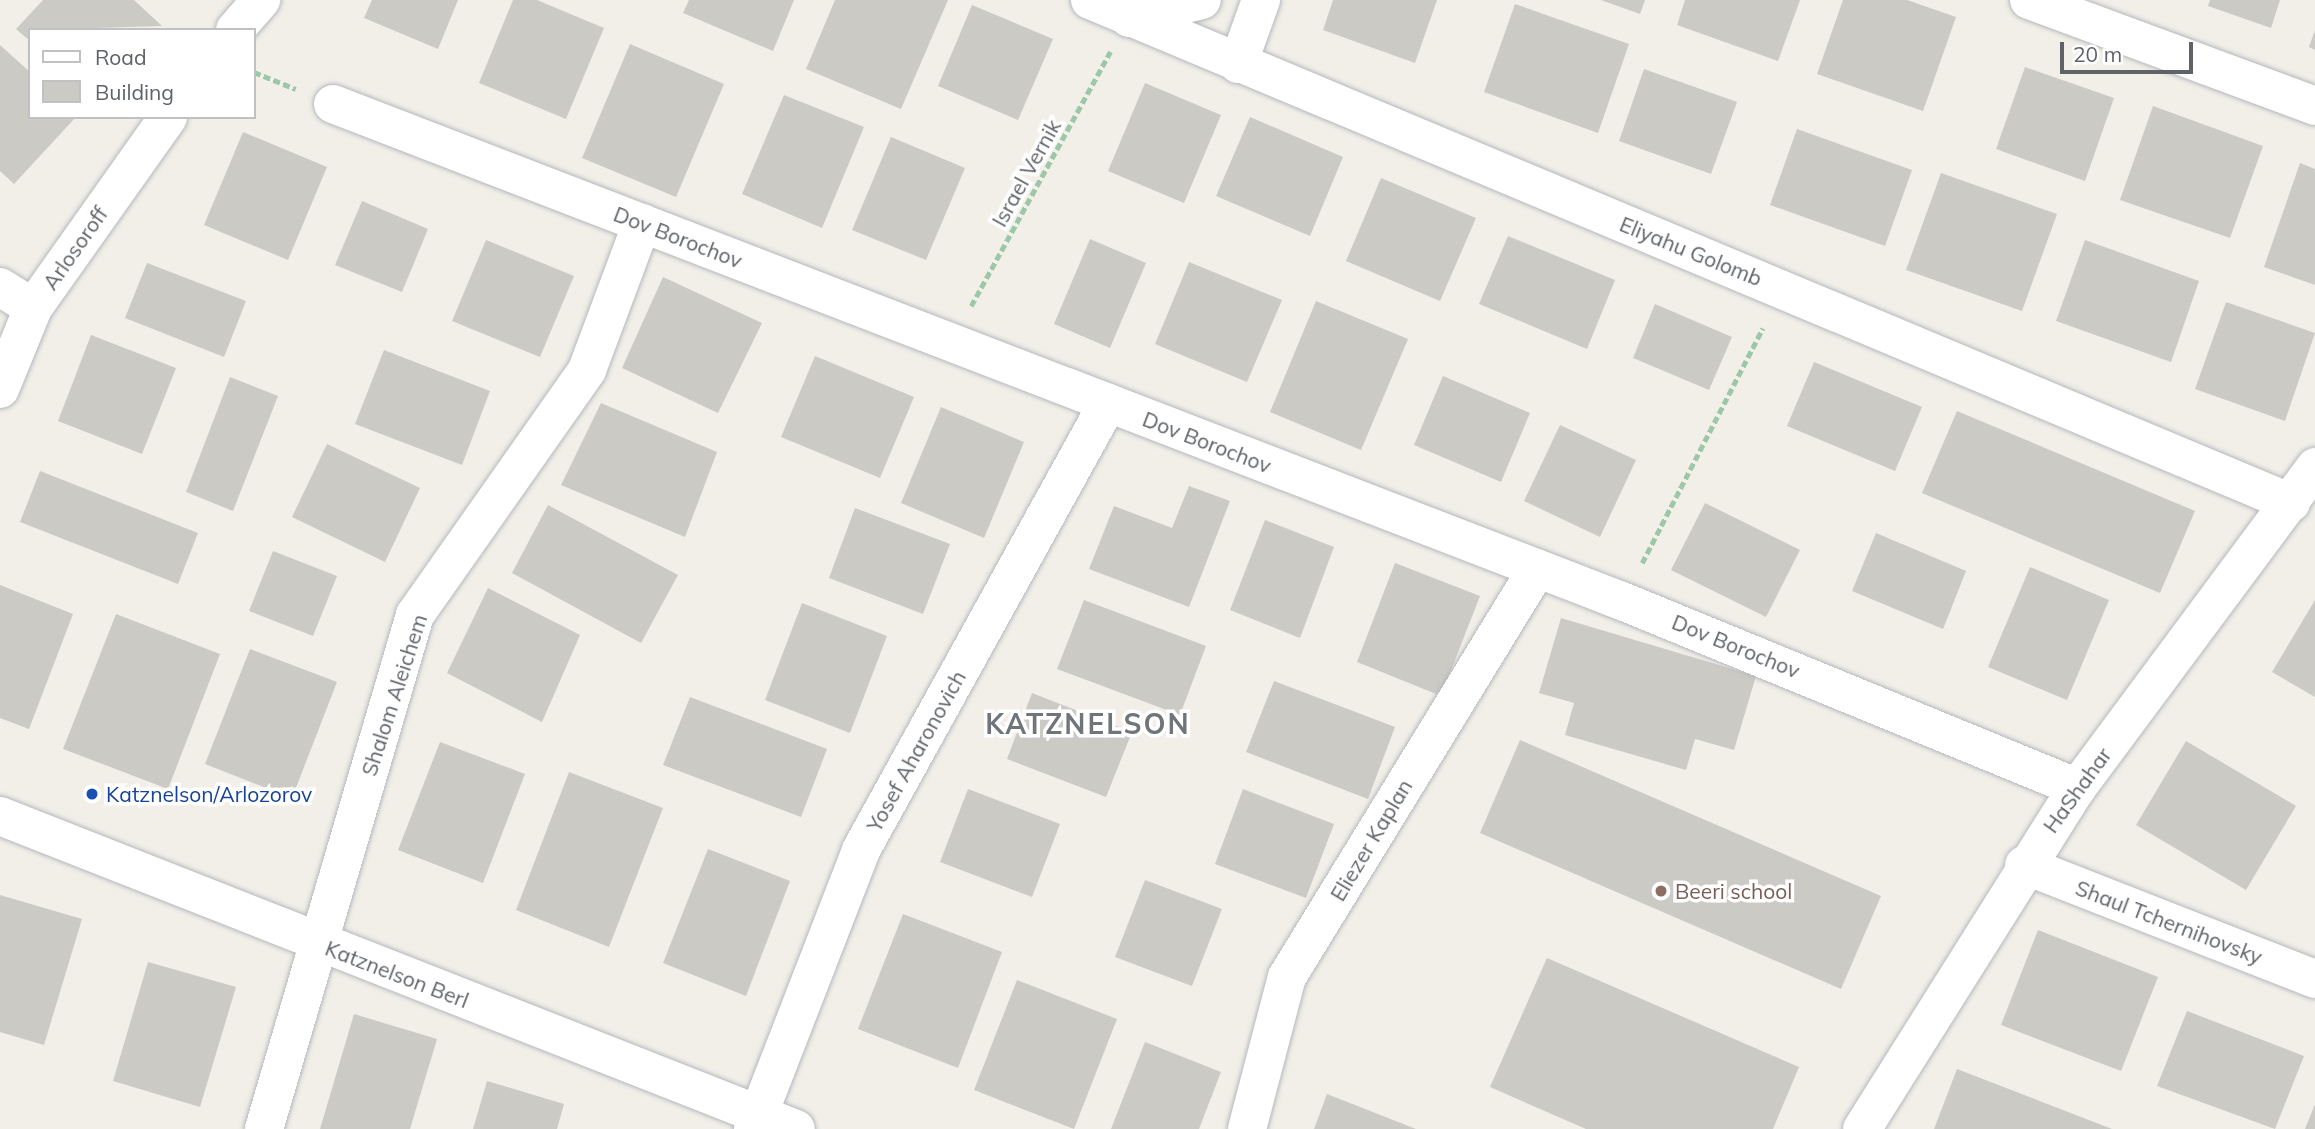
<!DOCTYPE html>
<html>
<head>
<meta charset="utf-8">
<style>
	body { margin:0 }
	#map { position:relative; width:2315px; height:1129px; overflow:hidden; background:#f1efe8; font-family:Mulish,sans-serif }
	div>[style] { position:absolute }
	.building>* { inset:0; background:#cccac5 }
	.path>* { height:4.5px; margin-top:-2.25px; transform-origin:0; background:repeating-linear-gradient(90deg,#9cc7a9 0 7px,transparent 0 10.5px) }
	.roads { filter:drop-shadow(0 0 2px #b5b8bc) drop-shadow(0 0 2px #b5b8bc) }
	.minor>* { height:38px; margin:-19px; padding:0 19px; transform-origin:19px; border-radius:19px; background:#fff }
	.dots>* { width:19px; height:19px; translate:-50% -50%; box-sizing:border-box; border:4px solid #fff; border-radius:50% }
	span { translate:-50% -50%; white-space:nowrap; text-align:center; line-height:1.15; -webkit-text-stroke:7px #fff; paint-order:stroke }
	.street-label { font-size:21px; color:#5f6368 }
	.transit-label { font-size:21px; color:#164399 }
	.left { translate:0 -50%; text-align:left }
	.education-label { font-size:21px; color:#785e54 }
	.district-label { font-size:28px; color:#70757a; font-weight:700; letter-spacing:2px }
	.legend { position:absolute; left:28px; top:28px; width:228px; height:91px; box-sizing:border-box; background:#fff; border:2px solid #bfc1c3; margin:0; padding:9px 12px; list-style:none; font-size:21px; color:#5f6368 }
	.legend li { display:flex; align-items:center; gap:14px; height:35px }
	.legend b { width:35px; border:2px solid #bfc1c3 }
	.scale { position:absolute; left:2060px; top:42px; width:133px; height:32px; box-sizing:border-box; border:4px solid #5f6368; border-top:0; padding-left:9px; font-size:21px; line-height:24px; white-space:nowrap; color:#5f6368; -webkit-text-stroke:5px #fff; paint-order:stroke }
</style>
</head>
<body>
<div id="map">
	<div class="building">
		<i style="clip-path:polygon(43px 0,134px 0,162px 26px,30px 30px,30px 41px,16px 29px)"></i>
		<i style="clip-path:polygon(372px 0,458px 0,438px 49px,364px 18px)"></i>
		<i style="clip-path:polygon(513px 0,537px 0,604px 28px,566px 119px,479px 83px)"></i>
		<i style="clip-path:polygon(689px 0,794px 0,773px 51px,683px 13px)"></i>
		<i style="clip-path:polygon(835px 0,948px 0,901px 109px,806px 69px)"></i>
		<i style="clip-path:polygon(1333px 0,1437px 0,1415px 63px,1323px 30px)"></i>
		<i style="clip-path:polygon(1601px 0,1645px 0,1640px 14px)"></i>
		<i style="clip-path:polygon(1685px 0,1800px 0,1778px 61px,1677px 25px)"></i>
		<i style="clip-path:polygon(1843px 0,1907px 0,1956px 17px,1923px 111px,1817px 74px)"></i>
		<i style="clip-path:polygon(2210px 0,2280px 0,2271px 28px,2208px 6px)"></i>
		<i style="clip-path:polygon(1515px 4px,1629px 44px,1598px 133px,1484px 92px)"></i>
		<i style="clip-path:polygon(972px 5px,1053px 39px,1018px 120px,938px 86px)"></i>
		<i style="clip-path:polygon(2315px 30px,2315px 50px,2309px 47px)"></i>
		<i style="clip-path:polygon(630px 44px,724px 84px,676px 197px,582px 158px)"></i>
		<i style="clip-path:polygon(0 45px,30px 72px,30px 117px,76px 117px,14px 184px,0 171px)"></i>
		<i style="clip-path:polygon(2025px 67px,2114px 98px,2085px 181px,1996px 149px)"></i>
		<i style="clip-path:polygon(1644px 69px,1737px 102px,1711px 174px,1619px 141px)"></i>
		<i style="clip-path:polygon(1145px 83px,1221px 115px,1184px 203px,1108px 171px)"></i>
		<i style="clip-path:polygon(784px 95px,864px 127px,822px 228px,742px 194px)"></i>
		<i style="clip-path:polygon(2153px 106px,2263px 146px,2230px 238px,2120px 200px)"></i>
		<i style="clip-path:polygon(1250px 117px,1343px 157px,1310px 236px,1216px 196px)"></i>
		<i style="clip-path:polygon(1797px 129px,1912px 170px,1885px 246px,1770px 205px)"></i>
		<i style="clip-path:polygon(243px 132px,327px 167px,288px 260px,204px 225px)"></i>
		<i style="clip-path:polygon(891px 137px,965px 168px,926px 260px,852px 230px)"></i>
		<i style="clip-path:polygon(2300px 163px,2315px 169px,2315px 285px,2264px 267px)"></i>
		<i style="clip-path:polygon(1941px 173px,2057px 214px,2022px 311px,1906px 270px)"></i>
		<i style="clip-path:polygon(1381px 178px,1476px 218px,1440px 301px,1346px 261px)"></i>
		<i style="clip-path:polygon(362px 201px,428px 229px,402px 292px,335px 265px)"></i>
		<i style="clip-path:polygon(1508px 236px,1615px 280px,1587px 349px,1479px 304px)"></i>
		<i style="clip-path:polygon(1090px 239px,1146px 263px,1110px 348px,1054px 324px)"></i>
		<i style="clip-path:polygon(486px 240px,574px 276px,540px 357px,452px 321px)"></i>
		<i style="clip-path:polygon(2085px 240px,2199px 281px,2171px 362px,2056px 321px)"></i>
		<i style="clip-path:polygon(1189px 262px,1282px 300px,1247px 382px,1155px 344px)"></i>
		<i style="clip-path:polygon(147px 263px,246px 301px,224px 357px,125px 318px)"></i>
		<i style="clip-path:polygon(663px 277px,762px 323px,718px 413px,622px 368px)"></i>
		<i style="clip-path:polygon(1316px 301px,1408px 339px,1361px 450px,1270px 412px)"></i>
		<i style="clip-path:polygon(2226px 302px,2315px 333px,2285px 421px,2195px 389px)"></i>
		<i style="clip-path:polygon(1655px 304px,1732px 337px,1709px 390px,1633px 358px)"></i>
		<i style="clip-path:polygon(91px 335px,176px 368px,142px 454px,58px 421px)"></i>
		<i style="clip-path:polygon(384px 350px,490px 391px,462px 465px,355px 424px)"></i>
		<i style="clip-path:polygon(815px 356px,914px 397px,880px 478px,781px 437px)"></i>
		<i style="clip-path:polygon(1814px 362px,1922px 407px,1895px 471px,1787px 426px)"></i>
		<i style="clip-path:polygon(1443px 376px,1530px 413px,1501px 482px,1414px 445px)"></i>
		<i style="clip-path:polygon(230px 377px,278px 396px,233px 511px,186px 492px)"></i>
		<i style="clip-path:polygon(601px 403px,717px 452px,685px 537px,561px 485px)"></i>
		<i style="clip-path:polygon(941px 407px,1024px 442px,984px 538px,901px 503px)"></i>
		<i style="clip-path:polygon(1957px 411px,2195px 511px,2160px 593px,1922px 493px)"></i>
		<i style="clip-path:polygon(1560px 425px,1636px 460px,1600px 537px,1524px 501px)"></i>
		<i style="clip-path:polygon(327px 444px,420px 488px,385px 562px,292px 517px)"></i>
		<i style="clip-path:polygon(40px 471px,198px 533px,178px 584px,20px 522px)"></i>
		<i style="clip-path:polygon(1189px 486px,1230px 501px,1189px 607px,1089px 569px,1114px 506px,1172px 528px)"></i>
		<i style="clip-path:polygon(1705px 503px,1800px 550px,1766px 617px,1671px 570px)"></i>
		<i style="clip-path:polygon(548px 505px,678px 575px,641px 643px,512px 573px)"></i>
		<i style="clip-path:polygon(855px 508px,950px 544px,923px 614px,829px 578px)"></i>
		<i style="clip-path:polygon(1265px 520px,1334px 547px,1300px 638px,1230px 610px)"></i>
		<i style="clip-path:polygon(1876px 533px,1966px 571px,1943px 629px,1852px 591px)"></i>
		<i style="clip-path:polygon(273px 551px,337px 576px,313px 636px,249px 611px)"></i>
		<i style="clip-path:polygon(1395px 563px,1480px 596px,1441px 696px,1357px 662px)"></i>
		<i style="clip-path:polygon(2030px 567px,2109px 600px,2067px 700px,1988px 667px)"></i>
		<i style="clip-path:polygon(0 585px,73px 614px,29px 729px,0 718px)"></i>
		<i style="clip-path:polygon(488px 588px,580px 635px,542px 722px,447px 673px)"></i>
		<i style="clip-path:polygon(1084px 600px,1206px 646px,1180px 715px,1057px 669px)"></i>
		<i style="clip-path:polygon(2315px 600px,2315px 697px,2272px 672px)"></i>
		<i style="clip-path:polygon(802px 603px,887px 636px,850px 733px,765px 700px)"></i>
		<i style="clip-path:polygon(116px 614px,220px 654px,168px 789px,63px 749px)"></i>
		<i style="clip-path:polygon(1561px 618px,1756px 676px,1734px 750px,1695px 739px,1686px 770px,1565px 735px,1574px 703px,1539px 693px)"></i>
		<i style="clip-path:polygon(250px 649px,337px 682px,292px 798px,205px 764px)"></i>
		<i style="clip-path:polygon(1274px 681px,1395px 727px,1368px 799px,1246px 752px)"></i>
		<i style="clip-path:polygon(1032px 693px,1132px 732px,1106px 797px,1007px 759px)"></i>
		<i style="clip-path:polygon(690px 697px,827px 749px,801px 817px,663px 765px)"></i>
		<i style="clip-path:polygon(1520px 740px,1881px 896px,1841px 989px,1480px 833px)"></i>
		<i style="clip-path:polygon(2186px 741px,2296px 806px,2246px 890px,2136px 825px)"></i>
		<i style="clip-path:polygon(440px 742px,525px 774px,483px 883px,398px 850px)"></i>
		<i style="clip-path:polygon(569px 772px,663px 808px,609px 947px,516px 910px)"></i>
		<i style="clip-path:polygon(968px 789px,1060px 824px,1032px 897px,940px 862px)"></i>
		<i style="clip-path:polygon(1243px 789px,1334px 824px,1306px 898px,1215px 864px)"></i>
		<i style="clip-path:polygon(708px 849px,790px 881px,746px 996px,663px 963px)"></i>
		<i style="clip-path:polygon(1145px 880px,1222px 909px,1192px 986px,1115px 957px)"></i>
		<i style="clip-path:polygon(0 895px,82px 919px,44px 1045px,0 1032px)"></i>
		<i style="clip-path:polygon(903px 914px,1002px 952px,958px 1068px,858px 1029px)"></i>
		<i style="clip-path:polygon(2038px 930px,2158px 977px,2121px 1071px,2001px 1025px)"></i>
		<i style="clip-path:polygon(1547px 958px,1799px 1067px,1773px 1129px,1586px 1129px,1490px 1087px)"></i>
		<i style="clip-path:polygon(148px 962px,236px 987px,200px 1107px,113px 1081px)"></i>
		<i style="clip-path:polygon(1017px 980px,1117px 1019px,1074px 1129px,974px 1090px)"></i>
		<i style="clip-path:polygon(2187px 1011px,2304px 1056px,2275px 1129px,2157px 1086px)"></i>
		<i style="clip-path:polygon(354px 1014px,437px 1039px,410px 1129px,320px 1129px)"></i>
		<i style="clip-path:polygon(1145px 1042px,1221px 1072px,1199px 1129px,1111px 1129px)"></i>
		<i style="clip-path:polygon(1957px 1069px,2112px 1129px,1934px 1129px)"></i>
		<i style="clip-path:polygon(487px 1081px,564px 1104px,557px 1129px,473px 1129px)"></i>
		<i style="clip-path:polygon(1327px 1094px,1416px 1129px,1314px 1129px)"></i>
		<i style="clip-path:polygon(2315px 1104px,2315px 1129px,2305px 1129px)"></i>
	</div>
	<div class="path">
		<i style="left:254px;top:72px;width:45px;rotate:22deg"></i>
		<i style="left:971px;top:306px;width:290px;rotate:-61.3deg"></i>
		<i style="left:1642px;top:563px;width:264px;rotate:-62.8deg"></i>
	</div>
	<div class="roads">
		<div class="minor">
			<i style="left:1090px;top:0;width:1302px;rotate:22.72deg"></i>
			<i style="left:2029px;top:0;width:305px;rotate:20.3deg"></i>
			<i style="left:1129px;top:18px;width:75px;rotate:-13.9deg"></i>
			<i style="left:235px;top:30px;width:40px;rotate:-49deg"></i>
			<i style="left:1238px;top:64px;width:68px;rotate:-70.2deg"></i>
			<i style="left:333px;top:104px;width:1381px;rotate:21.09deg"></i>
			<i style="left:1622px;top:601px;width:492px;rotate:22.3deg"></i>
			<i style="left:0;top:287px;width:39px;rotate:32deg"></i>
			<i style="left:0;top:389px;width:87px;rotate:-67.8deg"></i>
			<i style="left:33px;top:308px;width:234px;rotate:-54.7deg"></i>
			<i style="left:0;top:816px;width:855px;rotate:21.47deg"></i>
			<i style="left:2024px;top:865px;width:313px;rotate:21.4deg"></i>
			<i style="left:264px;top:1129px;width:536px;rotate:-73.63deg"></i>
			<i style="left:415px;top:615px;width:299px;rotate:-54.9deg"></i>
			<i style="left:587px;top:370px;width:157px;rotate:-69.5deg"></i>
			<i style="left:753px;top:1129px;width:299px;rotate:-68.8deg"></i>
			<i style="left:861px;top:850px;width:511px;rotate:-61.08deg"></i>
			<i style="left:1247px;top:1129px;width:157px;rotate:-75.3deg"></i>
			<i style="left:1287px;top:977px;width:479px;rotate:-58.5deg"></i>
			<i style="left:1862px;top:1129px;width:403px;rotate:-57.8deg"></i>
			<i style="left:2077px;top:788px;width:400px;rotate:-53.4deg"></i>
		</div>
	</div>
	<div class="dots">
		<i style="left:92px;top:794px;background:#1a4fb4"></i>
		<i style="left:1661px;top:891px;background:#8d6e63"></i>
	</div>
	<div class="street-label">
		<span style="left:1026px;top:173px;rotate:-61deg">Israel Vernik</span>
		<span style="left:678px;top:237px;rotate:21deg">Dov Borochov</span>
		<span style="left:75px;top:248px;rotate:-55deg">Arlosoroff</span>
		<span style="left:1691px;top:251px;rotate:22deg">Eliyahu Golomb</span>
		<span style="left:1207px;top:442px;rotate:21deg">Dov Borochov</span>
		<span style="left:1736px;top:646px;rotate:22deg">Dov Borochov</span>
		<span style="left:394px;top:695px;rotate:-72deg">Shalom Aleichem</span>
		<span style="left:916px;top:751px;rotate:-61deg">Yosef Aharonovich</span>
		<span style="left:2077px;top:790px;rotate:-54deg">HaShahar</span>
		<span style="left:1371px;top:840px;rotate:-59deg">Eliezer Kaplan</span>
		<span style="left:2169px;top:922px;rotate:21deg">Shaul Tchernihovsky</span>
		<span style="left:397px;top:974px;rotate:21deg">Katznelson Berl</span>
	</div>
	<div class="transit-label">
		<span class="left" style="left:106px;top:794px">Katznelson/Arlozorov</span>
	</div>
	<div class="education-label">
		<span class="left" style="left:1675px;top:891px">Beeri school</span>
	</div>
	<div class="district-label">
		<span style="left:1088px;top:724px">KATZNELSON</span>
	</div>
	<ul class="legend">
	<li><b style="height:9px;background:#fff"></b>Road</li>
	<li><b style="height:19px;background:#cccac5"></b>Building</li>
	</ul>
	<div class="scale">20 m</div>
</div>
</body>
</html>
